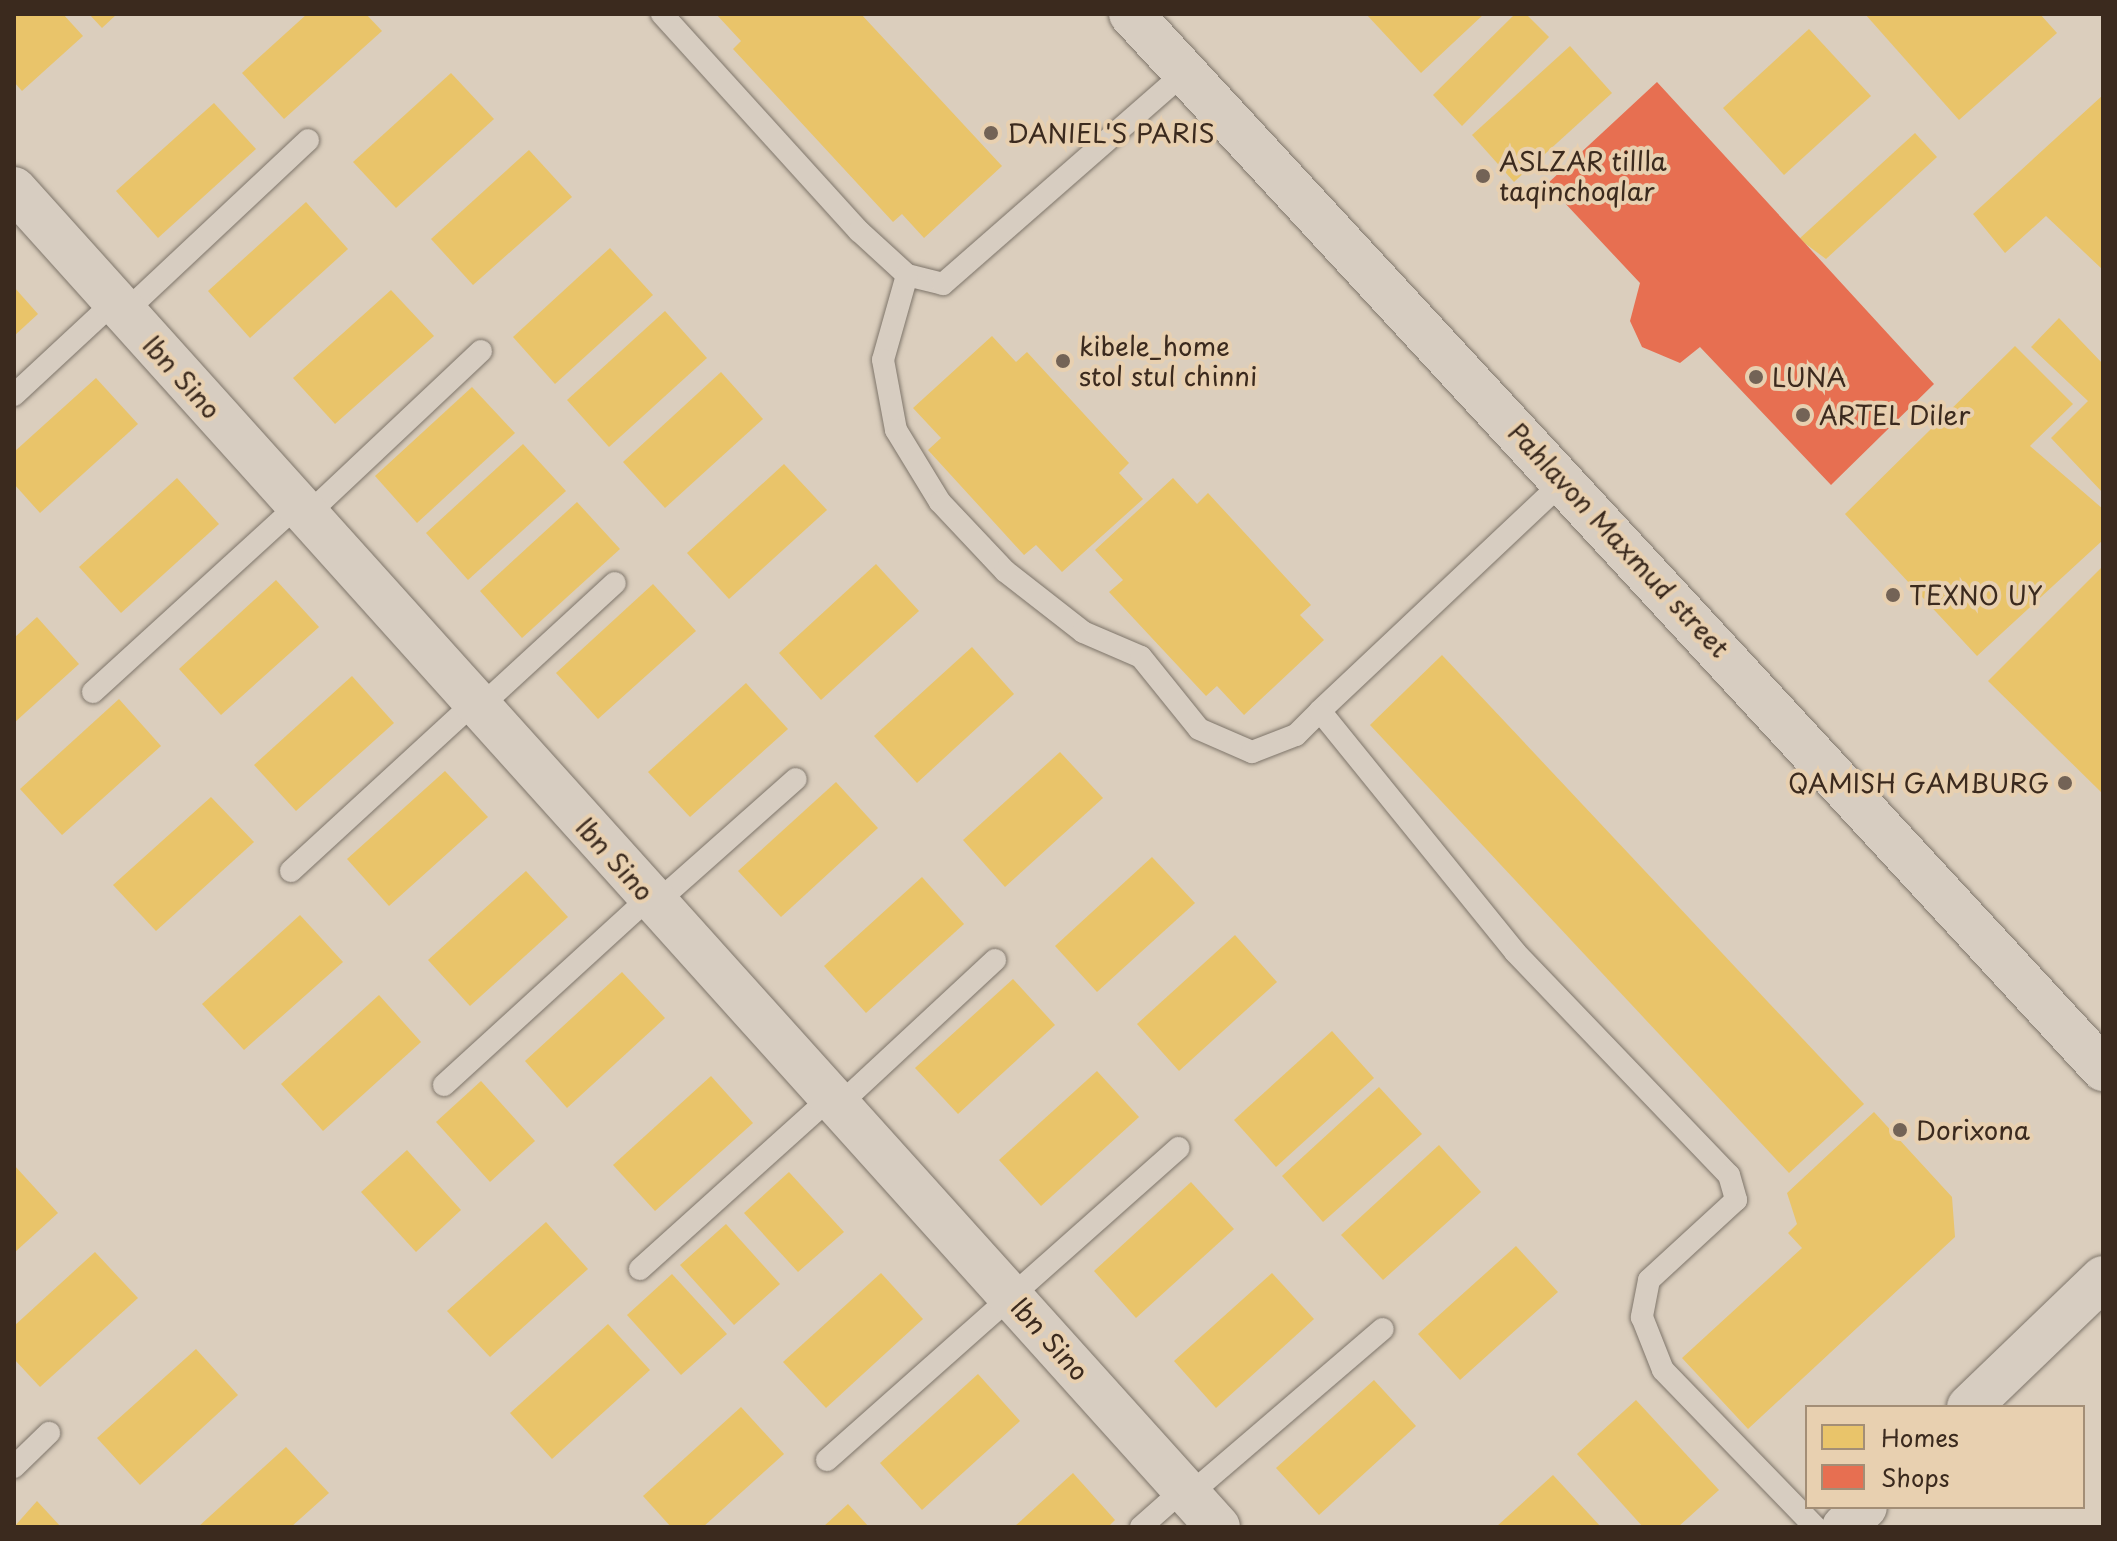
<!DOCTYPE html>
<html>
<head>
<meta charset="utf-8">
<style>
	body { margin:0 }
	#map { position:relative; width:2117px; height:1541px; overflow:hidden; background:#dbcebd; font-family:"Playpen Sans",sans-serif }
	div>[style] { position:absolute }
	.homes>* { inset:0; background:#e9c46a }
	.shops>* { inset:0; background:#e76f51 }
	.roads { filter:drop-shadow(0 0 2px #7e756a) drop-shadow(0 0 2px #7e756a) }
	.lane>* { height:22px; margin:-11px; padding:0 11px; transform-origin:11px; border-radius:11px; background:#d7cdc1 }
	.street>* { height:44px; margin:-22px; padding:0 22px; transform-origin:22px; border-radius:22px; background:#d7cdc1 }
	.secondary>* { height:44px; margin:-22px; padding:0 22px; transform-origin:22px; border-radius:22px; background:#d7cdc1 }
	.dots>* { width:22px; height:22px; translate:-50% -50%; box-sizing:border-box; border:4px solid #e8d0b0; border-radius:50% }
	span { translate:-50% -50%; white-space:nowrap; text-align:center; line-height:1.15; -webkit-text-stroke:8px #e8d0b0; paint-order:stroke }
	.poi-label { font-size:26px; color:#3b2a1e }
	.left { translate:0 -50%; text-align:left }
	.right { translate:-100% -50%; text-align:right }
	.street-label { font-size:26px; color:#3b2a1e }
	.frame { position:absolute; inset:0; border:16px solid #3b2a1e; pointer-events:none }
	.legend { position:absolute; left:1805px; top:1405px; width:280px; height:104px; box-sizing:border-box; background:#e8d0b0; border:2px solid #a38e76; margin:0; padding:10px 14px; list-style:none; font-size:24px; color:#3b2a1e }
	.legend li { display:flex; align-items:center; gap:16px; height:40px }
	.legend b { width:40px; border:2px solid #a38e76 }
</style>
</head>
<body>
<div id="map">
	<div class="homes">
		<i style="clip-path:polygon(14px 14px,63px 14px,83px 36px,22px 91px,14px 82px)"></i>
		<i style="clip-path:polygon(89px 14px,117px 14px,102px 28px)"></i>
		<i style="clip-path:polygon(307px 14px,366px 14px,382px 31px,284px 119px,242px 73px)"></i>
		<i style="clip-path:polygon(716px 14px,861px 14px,1002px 166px,924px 238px,902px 214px,893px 222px,733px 49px,741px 41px)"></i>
		<i style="clip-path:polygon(1366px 14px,1484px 14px,1421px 73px)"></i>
		<i style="clip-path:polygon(1515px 14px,1526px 14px,1549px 37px,1462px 126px,1433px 95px)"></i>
		<i style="clip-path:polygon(1865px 14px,2040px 14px,2057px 33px,1959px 120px)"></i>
		<i style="clip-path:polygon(1809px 29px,1871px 96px,1784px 175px,1723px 108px)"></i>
		<i style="clip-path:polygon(1570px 46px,1612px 93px,1514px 182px,1472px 135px)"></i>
		<i style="clip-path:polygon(451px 73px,494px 119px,396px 208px,353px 162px)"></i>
		<i style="clip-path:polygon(2103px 95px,2103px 270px,2046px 216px,2005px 253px,1973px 214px)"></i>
		<i style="clip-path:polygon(214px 103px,256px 149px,158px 238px,116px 191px)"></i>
		<i style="clip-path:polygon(1915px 133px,1937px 157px,1826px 259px,1799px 239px)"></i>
		<i style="clip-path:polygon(529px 150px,572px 197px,473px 285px,431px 239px)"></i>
		<i style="clip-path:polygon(306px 202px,348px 249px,250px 338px,208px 291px)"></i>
		<i style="clip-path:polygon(610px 248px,653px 295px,555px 384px,513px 337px)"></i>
		<i style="clip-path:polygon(14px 287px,38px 314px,14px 336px)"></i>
		<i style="clip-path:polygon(391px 290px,434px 336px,335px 424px,293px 378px)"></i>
		<i style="clip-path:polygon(665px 311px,707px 358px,609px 447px,567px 400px)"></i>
		<i style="clip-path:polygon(2059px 318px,2103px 364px,2103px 493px,2051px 438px,2088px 401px,2031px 347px)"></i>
		<i style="clip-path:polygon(992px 336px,1016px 362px,1027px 352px,1129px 463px,1119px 473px,1143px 499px,1062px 572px,1036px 545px,1024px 555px,928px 450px,941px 438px,913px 408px)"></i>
		<i style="clip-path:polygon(2015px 346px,2073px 404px,2030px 446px,2103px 509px,2103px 540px,1977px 656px,1845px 514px)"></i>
		<i style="clip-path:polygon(721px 372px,763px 419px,665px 508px,623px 462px)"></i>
		<i style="clip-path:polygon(96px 378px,138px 424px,40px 513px,14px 484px,14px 452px)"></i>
		<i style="clip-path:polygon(472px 387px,515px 433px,417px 523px,375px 476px)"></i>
		<i style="clip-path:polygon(523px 444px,566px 491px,468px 580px,426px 533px)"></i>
		<i style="clip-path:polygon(784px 464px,827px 510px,729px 599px,687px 553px)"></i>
		<i style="clip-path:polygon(177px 478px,219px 524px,121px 613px,79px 567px)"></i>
		<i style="clip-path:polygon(1173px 478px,1197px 504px,1208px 493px,1311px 605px,1300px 615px,1324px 640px,1244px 715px,1217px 686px,1206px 696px,1109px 592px,1123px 580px,1095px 550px)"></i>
		<i style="clip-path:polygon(577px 502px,620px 549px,522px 638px,480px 591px)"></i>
		<i style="clip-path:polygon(876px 564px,919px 611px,821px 700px,779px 653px)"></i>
		<i style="clip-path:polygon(2103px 566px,2103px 794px,1988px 681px)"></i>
		<i style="clip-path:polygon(276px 580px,319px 627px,221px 715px,179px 669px)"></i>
		<i style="clip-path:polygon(653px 584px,696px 631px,598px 719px,556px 673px)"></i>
		<i style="clip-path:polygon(37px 617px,79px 664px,14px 723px,14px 638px)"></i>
		<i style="clip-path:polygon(972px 647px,1014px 694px,917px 783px,874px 736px)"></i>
		<i style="clip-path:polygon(1442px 655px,1864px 1104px,1789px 1173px,1370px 725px)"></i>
		<i style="clip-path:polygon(352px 676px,394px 723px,296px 811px,254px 765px)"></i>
		<i style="clip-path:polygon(746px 683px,788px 729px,690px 817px,648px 772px)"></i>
		<i style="clip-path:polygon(119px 699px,161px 746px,62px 835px,20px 789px)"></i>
		<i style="clip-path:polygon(1060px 752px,1103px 798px,1005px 887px,963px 840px)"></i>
		<i style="clip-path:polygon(445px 771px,488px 817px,389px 906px,347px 859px)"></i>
		<i style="clip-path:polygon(836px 782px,878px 828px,781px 917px,738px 871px)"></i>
		<i style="clip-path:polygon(211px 797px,254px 842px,156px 931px,113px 885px)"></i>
		<i style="clip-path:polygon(1152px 857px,1195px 903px,1097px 992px,1055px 946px)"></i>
		<i style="clip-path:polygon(526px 871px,568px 917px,470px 1006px,428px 960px)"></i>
		<i style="clip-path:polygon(922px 877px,964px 924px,866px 1013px,824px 966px)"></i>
		<i style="clip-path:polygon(300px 915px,343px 962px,244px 1050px,202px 1004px)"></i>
		<i style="clip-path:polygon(1235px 935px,1277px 982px,1179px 1071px,1137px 1024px)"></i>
		<i style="clip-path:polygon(622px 972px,665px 1018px,567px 1108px,525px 1061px)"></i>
		<i style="clip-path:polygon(1013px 979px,1055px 1025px,958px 1114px,915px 1068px)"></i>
		<i style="clip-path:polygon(379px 995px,421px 1042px,323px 1131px,281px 1084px)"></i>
		<i style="clip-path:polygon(1332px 1031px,1374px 1078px,1276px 1167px,1234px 1120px)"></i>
		<i style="clip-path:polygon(1097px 1071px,1139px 1117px,1041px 1206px,999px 1160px)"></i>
		<i style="clip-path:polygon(711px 1076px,753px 1123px,655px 1211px,613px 1165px)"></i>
		<i style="clip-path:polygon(481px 1081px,535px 1141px,490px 1182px,436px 1122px)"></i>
		<i style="clip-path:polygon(1379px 1087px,1422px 1134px,1323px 1222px,1282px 1176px)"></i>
		<i style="clip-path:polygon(1874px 1112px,1952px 1197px,1955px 1237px,1748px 1429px,1682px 1358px,1802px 1248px,1788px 1233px,1797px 1224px,1787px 1193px)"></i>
		<i style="clip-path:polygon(1439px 1145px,1481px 1192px,1383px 1280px,1341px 1235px)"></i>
		<i style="clip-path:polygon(407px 1150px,461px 1210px,416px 1252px,361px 1192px)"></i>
		<i style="clip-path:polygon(14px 1165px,58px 1213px,14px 1253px)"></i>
		<i style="clip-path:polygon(789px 1172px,844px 1232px,798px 1272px,744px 1213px)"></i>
		<i style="clip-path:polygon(1191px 1182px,1234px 1229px,1136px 1318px,1094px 1271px)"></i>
		<i style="clip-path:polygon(546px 1222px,588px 1269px,490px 1357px,447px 1311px)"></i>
		<i style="clip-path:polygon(726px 1224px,780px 1284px,734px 1325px,680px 1265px)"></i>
		<i style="clip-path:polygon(1516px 1246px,1558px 1292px,1460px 1380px,1418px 1334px)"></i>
		<i style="clip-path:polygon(95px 1252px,138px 1298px,40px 1387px,14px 1359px,14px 1326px)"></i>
		<i style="clip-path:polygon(881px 1273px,923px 1319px,826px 1408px,783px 1362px)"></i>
		<i style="clip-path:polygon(1272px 1273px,1314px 1319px,1216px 1408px,1174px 1361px)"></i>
		<i style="clip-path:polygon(672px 1274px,727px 1334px,681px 1375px,627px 1315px)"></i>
		<i style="clip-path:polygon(608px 1324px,650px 1370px,552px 1459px,510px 1413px)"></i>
		<i style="clip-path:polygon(196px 1349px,238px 1395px,140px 1485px,97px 1438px)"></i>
		<i style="clip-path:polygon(978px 1374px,1020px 1421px,922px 1510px,880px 1463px)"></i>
		<i style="clip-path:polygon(1374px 1380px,1416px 1426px,1319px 1515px,1276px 1468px)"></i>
		<i style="clip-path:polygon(1636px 1400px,1719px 1490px,1678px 1527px,1643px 1527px,1577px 1454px)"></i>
		<i style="clip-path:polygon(741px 1407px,784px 1454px,703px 1527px,671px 1527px,643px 1496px)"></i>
		<i style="clip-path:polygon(286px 1447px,329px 1493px,291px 1527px,198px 1527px)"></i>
		<i style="clip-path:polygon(1073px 1473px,1115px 1520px,1108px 1527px,1014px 1527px)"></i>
		<i style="clip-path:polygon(1553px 1475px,1601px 1527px,1496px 1527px)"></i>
		<i style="clip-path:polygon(37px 1501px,61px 1527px,14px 1527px)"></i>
		<i style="clip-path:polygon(848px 1504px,869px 1527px,823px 1527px)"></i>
	</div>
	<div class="shops">
		<i style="clip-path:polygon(1657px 82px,1934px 384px,1831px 485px,1700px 347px,1680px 363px,1642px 347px,1630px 321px,1640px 283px,1547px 184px)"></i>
	</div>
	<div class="roads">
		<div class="lane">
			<i style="left:662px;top:14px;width:293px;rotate:47.8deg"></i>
			<i style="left:859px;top:231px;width:65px;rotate:42.5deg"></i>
			<i style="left:907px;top:275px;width:37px;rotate:14deg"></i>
			<i style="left:943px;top:284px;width:322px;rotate:-41.2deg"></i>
			<i style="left:907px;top:275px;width:88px;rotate:105.8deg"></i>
			<i style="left:883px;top:360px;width:71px;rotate:79.5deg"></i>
			<i style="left:896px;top:430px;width:84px;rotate:58.6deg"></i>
			<i style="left:940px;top:502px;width:95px;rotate:46.7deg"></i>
			<i style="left:1005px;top:571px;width:99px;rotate:38deg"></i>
			<i style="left:1083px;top:632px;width:63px;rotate:23.3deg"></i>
			<i style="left:1141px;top:657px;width:92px;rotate:51.1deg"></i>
			<i style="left:1199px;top:729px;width:58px;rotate:23.5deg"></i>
			<i style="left:1252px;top:752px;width:47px;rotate:-21.1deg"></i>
			<i style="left:1296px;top:735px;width:34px;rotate:-45deg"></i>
			<i style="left:125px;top:312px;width:251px;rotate:-43.2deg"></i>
			<i style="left:14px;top:395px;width:138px;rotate:-42.9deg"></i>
			<i style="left:1565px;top:480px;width:337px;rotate:136.7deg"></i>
			<i style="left:1320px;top:711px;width:310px;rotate:51deg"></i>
			<i style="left:1515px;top:952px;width:309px;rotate:46.2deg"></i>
			<i style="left:1729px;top:1175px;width:26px;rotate:74deg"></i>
			<i style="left:1736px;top:1200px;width:118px;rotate:137.4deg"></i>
			<i style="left:1649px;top:1280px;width:38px;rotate:101deg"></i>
			<i style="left:1642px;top:1317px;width:57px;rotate:68.4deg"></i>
			<i style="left:1663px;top:1370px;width:219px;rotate:45.9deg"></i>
			<i style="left:307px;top:515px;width:239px;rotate:-43.3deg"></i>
			<i style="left:93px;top:692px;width:277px;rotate:-42.4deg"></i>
			<i style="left:480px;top:707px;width:183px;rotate:-42.6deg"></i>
			<i style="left:291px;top:871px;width:250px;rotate:-42.6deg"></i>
			<i style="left:655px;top:904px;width:188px;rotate:-41.6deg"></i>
			<i style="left:444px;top:1085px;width:279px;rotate:-42.4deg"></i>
			<i style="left:839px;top:1105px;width:213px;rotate:-42.9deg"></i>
			<i style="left:640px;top:1269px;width:258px;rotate:-42deg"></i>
			<i style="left:827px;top:1460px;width:470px;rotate:-41.6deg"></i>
			<i style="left:14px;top:1467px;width:49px;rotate:-44.2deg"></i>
			<i style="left:1189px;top:1495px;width:255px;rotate:-40.6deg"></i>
			<i style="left:1141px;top:1527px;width:57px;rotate:-41.5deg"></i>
		</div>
		<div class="street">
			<i style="left:14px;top:189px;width:1800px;rotate:48.02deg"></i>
			<i style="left:1969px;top:1407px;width:186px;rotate:-43.9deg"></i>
			<i style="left:1844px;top:1527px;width:29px;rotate:-44deg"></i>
		</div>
		<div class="secondary">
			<i style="left:1131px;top:14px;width:1435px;rotate:47.34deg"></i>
		</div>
	</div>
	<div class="dots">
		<i style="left:991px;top:133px;background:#736356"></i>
		<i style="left:1483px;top:176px;background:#736356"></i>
		<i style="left:1063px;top:361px;background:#736356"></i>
		<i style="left:1756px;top:377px;background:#736356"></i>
		<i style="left:1803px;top:415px;background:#736356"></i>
		<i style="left:1893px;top:595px;background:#736356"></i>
		<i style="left:2065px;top:783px;background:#736356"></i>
		<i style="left:1900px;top:1130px;background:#736356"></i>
	</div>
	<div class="poi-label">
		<span class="left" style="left:1007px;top:133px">DANIEL'S PARIS</span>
		<span class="left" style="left:1499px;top:176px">ASLZAR tillla<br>taqinchoqlar</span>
		<span class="left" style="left:1079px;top:361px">kibele_home<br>stol stul chinni</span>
		<span class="left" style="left:1772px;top:377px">LUNA</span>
		<span class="left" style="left:1819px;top:415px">ARTEL Diler</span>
		<span class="left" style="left:1909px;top:595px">TEXNO UY</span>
		<span class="right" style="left:2049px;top:783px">QAMISH GAMBURG</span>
		<span class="left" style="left:1916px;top:1130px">Dorixona</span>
	</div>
	<div class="street-label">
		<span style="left:182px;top:377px;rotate:48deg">Ibn Sino</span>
		<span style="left:1619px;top:540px;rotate:47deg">Pahlavon Maxmud street</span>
		<span style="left:615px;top:859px;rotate:48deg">Ibn Sino</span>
		<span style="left:1050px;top:1339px;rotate:48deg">Ibn Sino</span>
	</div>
	<div class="frame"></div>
	<ul class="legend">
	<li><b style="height:22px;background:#e9c46a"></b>Homes</li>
	<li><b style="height:22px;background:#e76f51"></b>Shops</li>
	</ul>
</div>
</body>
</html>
